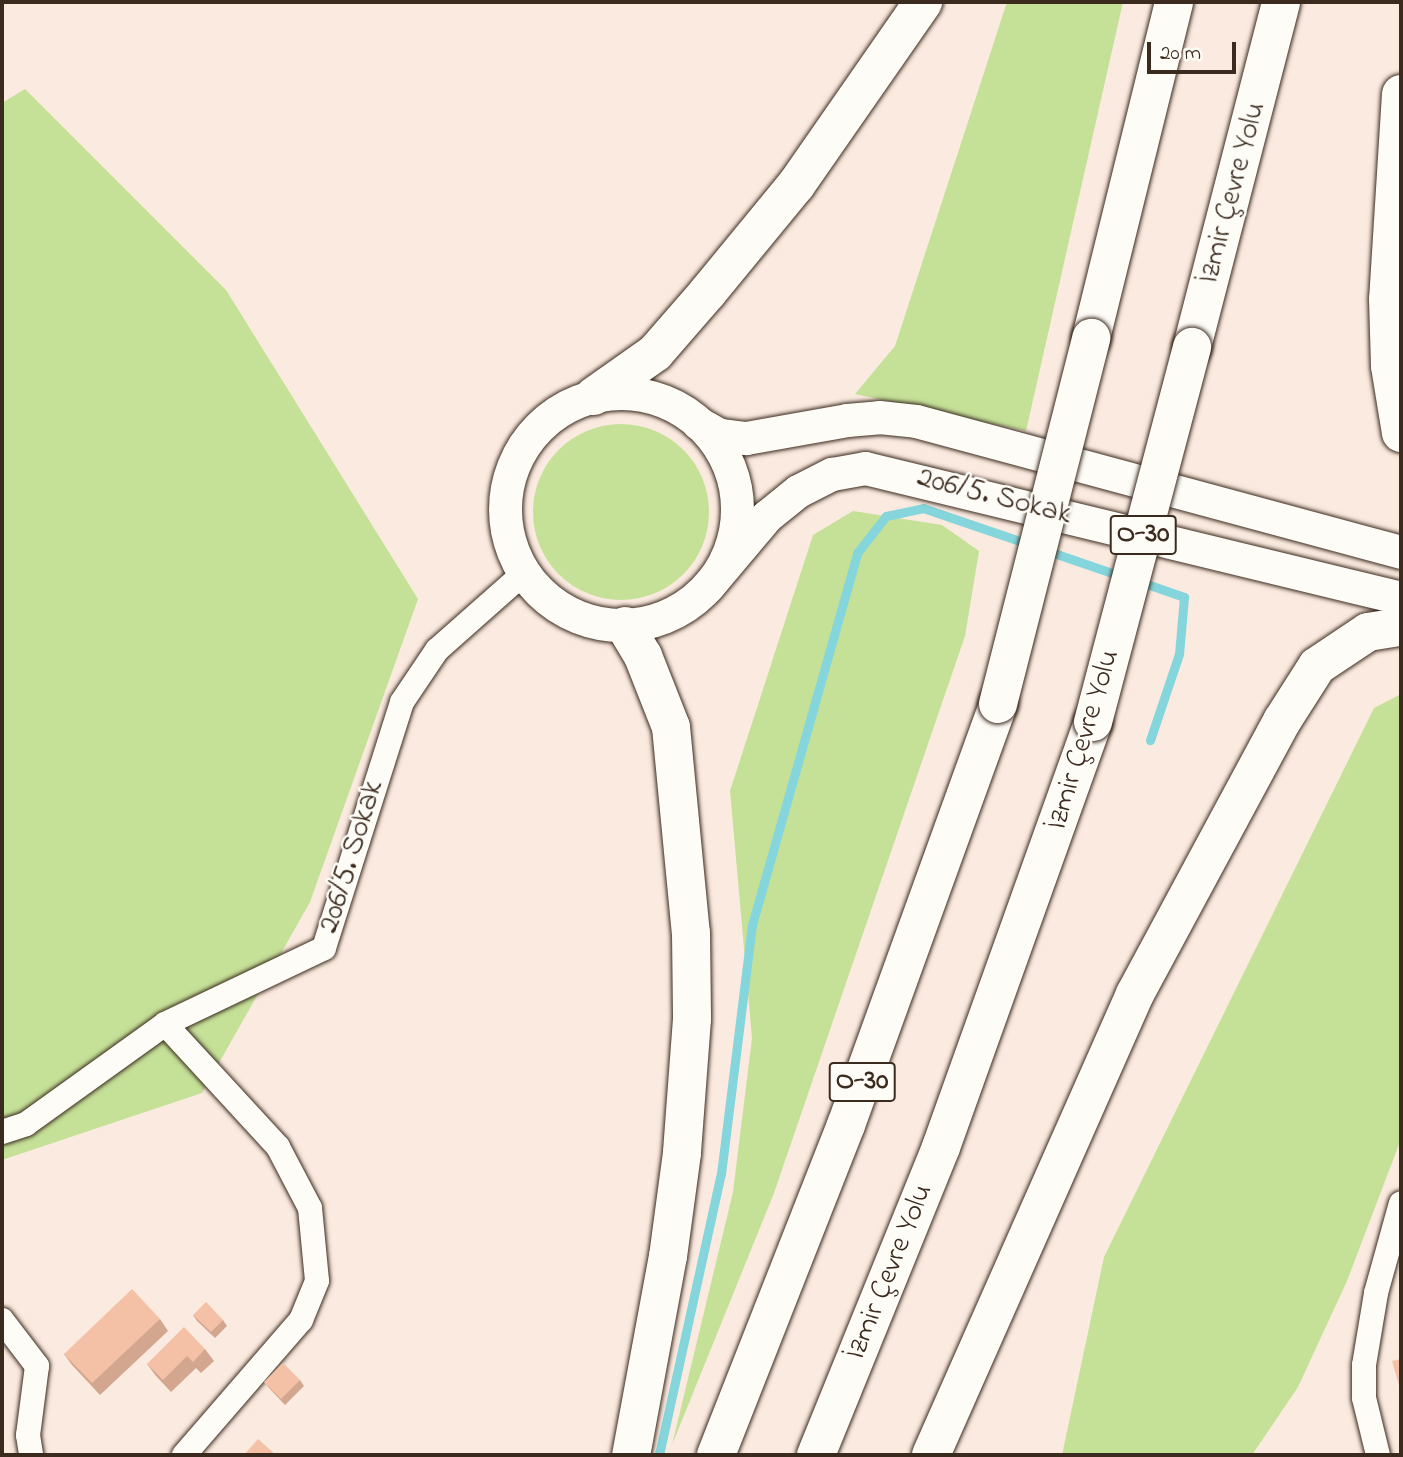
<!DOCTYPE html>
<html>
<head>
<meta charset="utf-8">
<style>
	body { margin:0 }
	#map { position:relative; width:1403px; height:1457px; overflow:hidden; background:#fbeadf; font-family:"Indie Flower",sans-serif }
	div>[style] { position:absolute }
	.green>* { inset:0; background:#c5e198 }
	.round { border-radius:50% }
	.stream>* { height:9px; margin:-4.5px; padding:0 4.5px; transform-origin:4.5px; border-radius:4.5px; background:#84d5dc }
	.roads { filter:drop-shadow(0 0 2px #3b2a1e) drop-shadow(0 0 2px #3b2a1e) }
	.minor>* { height:24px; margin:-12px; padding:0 12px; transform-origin:12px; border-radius:12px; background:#fdfcf7 }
	.secondary>* { height:33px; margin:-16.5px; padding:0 16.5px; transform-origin:16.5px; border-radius:16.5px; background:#fdfcf7 }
	.secondary>.ring { margin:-16.5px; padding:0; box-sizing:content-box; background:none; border:33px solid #fdfcf7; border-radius:50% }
	.motorway>* { height:38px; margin:-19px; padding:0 19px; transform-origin:19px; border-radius:19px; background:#fdfcf7 }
	.bridges { filter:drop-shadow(0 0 2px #3b2a1e) drop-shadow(0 0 2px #3b2a1e) }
	.motorway-bridge>* { height:38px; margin:-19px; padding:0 19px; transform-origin:19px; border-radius:19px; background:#fdfcf7 }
	.wall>* { inset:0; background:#d3a68f }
	.building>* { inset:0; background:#f5c1a6 }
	span { translate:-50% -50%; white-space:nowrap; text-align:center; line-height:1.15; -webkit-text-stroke:5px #fdfcf7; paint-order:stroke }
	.shield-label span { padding:2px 5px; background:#fdfcf7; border:2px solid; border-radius:5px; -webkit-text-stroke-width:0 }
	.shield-label { font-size:28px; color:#3b2a1e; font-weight:700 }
	.street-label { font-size:30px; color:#3b2a1e }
	.frame { position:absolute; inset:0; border:4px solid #3b2a1e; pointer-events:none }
	.scale { position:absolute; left:1147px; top:42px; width:89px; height:32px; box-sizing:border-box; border:4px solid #3b2a1e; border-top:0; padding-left:9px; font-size:21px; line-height:24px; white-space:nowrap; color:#3b2a1e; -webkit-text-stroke:5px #fdfcf7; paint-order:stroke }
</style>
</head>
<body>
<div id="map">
	<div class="green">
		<i style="clip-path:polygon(1007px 2px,1123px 2px,1026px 431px,855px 394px,895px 346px)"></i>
		<i style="clip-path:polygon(25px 89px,226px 290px,418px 599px,310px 902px,202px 1093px,2px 1160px,2px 103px)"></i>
		<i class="round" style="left:533px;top:424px;width:176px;height:176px"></i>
		<i style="clip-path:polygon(853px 511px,942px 525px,979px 551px,965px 636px,774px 1193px,672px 1445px,733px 1192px,752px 1038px,730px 791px,813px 535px)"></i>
		<i style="clip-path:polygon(1401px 694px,1401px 1139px,1347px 1281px,1298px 1387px,1252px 1455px,1062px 1455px,1104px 1257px,1374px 708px)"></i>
	</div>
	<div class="stream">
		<i style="left:1045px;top:550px;width:80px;rotate:18.9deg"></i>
		<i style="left:1138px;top:581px;width:49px;rotate:19.2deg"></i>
		<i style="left:1184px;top:597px;width:57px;rotate:95deg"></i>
		<i style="left:1179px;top:654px;width:91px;rotate:108.6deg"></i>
		<i style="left:659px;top:1455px;width:288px;rotate:-77.6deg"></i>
		<i style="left:721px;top:1174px;width:251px;rotate:-82.9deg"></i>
		<i style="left:752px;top:925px;width:387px;rotate:-74.2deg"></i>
		<i style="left:857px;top:553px;width:47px;rotate:-51.9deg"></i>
		<i style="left:886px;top:516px;width:38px;rotate:-12deg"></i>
		<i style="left:923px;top:508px;width:111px;rotate:18.9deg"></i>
	</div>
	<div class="roads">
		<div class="minor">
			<i style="left:165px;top:1024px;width:167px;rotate:47.4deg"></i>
			<i style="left:278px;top:1147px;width:69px;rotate:62.3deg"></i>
			<i style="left:310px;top:1208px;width:73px;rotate:84.5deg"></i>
			<i style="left:317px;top:1281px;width:42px;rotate:112.3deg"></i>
			<i style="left:301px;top:1320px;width:179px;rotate:130.9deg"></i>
			<i style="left:2px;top:1132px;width:25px;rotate:-18deg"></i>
			<i style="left:26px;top:1124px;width:171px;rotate:-35.7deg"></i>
			<i style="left:165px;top:1024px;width:176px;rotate:-25.5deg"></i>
			<i style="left:324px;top:948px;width:258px;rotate:-72.4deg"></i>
			<i style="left:402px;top:702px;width:63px;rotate:-56.1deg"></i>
			<i style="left:437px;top:650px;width:116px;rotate:-41.5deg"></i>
			<i style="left:2px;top:1320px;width:58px;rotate:52.7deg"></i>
			<i style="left:37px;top:1366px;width:70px;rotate:97.4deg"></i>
			<i style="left:28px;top:1435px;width:20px;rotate:81deg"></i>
			<i style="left:1378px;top:1455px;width:59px;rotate:-103.8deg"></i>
			<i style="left:1364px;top:1398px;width:33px;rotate:-90deg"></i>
			<i style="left:1364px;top:1365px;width:73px;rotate:-80.5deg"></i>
			<i style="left:1376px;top:1293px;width:93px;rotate:-74.5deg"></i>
		</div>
		<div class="secondary">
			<i class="ring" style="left:505px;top:393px;width:199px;height:199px"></i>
			<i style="left:698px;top:423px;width:25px;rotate:29deg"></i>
			<i style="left:720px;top:435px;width:26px;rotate:7deg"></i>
			<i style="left:746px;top:438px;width:103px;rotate:-10.1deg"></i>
			<i style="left:847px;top:420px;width:32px;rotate:-5deg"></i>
			<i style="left:879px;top:417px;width:37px;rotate:6deg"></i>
			<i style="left:916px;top:421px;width:502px;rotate:15.12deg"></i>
			<i style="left:707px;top:587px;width:93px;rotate:-49.8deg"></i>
			<i style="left:767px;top:516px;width:40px;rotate:-39deg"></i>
			<i style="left:798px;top:491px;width:38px;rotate:-27deg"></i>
			<i style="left:832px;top:474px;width:34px;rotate:-10deg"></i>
			<i style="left:865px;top:468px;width:552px;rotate:13.63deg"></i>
		</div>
		<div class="motorway">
			<i style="left:1401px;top:94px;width:205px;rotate:93.6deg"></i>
			<i style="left:1388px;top:299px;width:67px;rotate:88.3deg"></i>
			<i style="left:1390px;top:366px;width:68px;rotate:80.7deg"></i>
			<i style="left:1091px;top:338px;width:346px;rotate:-76.1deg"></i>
			<i style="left:1192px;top:347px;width:356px;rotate:-75.5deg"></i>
			<i style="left:594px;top:396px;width:75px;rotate:-35.2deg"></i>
			<i style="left:655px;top:353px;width:81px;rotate:-49deg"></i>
			<i style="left:708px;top:292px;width:139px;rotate:-50.6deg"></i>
			<i style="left:796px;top:185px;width:223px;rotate:-55.2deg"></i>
			<i style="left:625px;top:626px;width:35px;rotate:59deg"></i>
			<i style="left:643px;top:656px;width:76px;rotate:68.5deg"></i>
			<i style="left:671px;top:727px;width:207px;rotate:84.5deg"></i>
			<i style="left:691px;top:933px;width:86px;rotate:89.3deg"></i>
			<i style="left:692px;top:1019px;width:134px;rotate:94.3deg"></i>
			<i style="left:682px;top:1153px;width:104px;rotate:97.7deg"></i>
			<i style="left:668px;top:1256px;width:202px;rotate:100.5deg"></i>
			<i style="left:716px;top:1455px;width:355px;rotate:-68.5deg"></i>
			<i style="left:846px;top:1125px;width:448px;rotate:-70.1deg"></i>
			<i style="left:816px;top:1455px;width:332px;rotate:-67.9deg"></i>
			<i style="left:941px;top:1147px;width:451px;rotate:-70.3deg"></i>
			<i style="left:931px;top:1455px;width:504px;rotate:-66.13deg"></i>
			<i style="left:1135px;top:994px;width:310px;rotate:-61.7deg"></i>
			<i style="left:1282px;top:721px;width:65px;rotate:-57.5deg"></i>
			<i style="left:1317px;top:666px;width:61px;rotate:-33.7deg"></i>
			<i style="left:1368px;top:632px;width:33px;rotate:-9deg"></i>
		</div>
	</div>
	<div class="bridges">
		<div class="motorway-bridge">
			<i style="left:998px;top:704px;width:378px;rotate:-75.7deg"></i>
			<i style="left:1093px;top:722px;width:388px;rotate:-75.2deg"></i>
		</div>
	</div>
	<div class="wall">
		<i style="clip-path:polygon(193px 1315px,223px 1320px,227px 1326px,215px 1338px,197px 1321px)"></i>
		<i style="clip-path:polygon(160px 1319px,168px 1331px,100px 1395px,72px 1365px,64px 1354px)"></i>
		<i style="clip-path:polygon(205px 1349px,214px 1361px,201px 1373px,196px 1368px,171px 1392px,156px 1376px,147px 1364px)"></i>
		<i style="clip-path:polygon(300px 1380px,304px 1386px,285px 1405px,269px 1388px,264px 1382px)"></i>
	</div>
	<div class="building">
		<i style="clip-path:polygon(132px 1289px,160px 1319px,92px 1383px,64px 1354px)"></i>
		<i style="clip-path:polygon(206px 1302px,223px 1320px,211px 1332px,193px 1315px)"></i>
		<i style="clip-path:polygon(184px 1327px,205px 1349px,193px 1362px,187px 1356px,163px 1380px,147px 1364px)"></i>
		<i style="clip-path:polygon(1401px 1359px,1401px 1392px,1392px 1361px)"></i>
		<i style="clip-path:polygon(283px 1363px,300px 1380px,281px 1399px,264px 1382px)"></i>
		<i style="clip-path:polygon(258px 1439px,276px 1455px,244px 1455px)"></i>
	</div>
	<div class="shield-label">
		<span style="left:1143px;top:535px">O-30</span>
		<span style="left:862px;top:1082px">O-30</span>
	</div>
	<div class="street-label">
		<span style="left:1233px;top:193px;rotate:-75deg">İzmir Çevre Yolu</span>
		<span style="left:994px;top:497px;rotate:14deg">206/5. Sokak</span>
		<span style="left:1084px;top:740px;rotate:-73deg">İzmir Çevre Yolu</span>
		<span style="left:352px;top:857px;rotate:-73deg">206/5. Sokak</span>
		<span style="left:890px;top:1272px;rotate:-68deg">İzmir Çevre Yolu</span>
	</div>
	<div class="frame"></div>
	<div class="scale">20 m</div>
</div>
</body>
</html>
